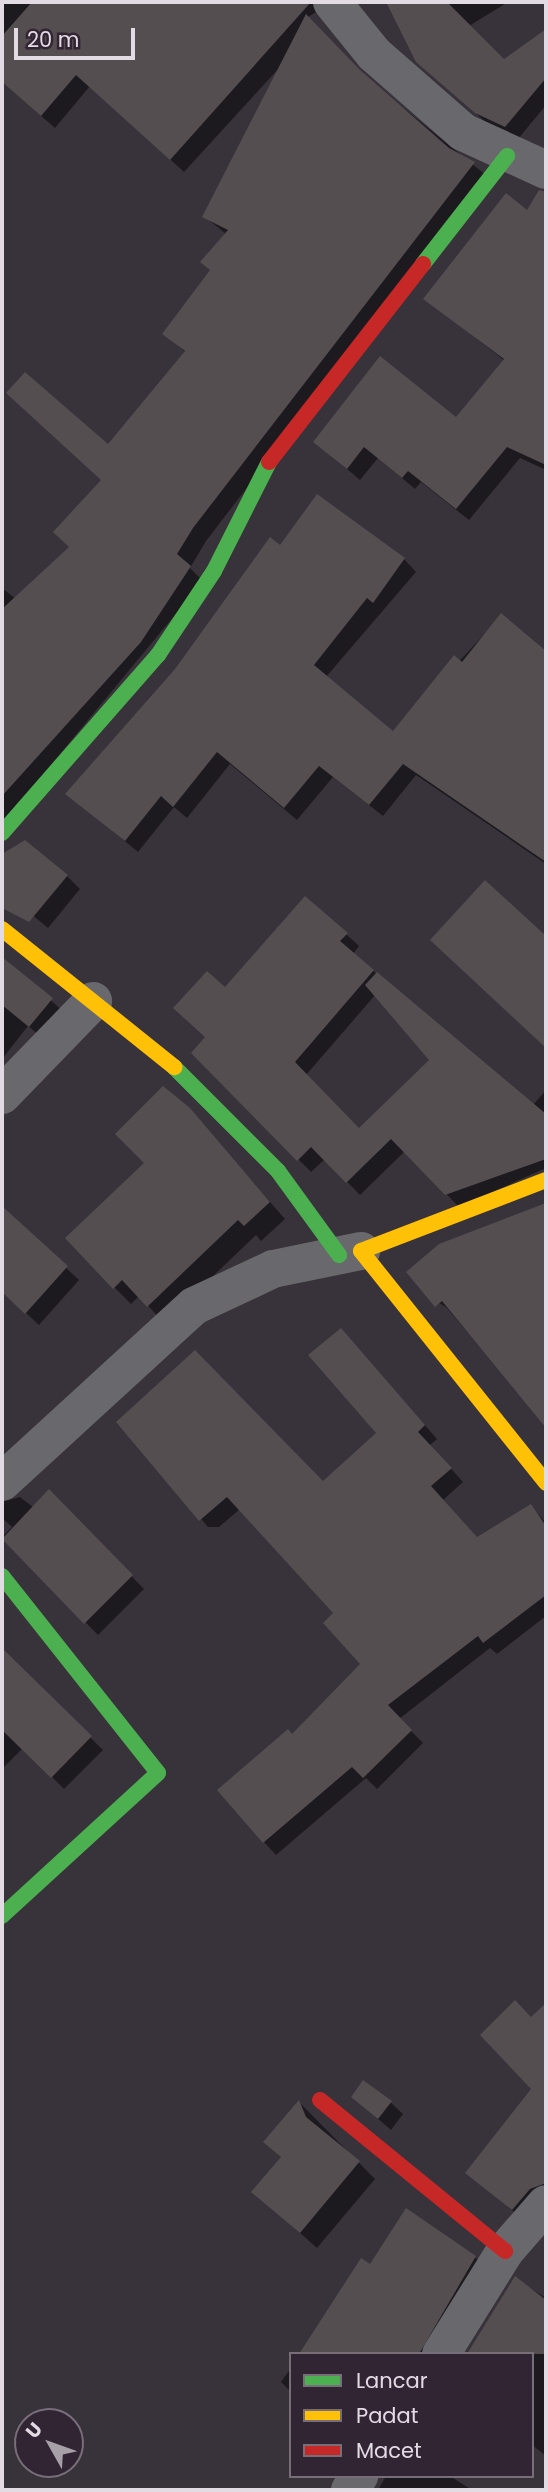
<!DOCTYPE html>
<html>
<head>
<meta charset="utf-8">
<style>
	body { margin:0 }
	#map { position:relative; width:548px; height:2492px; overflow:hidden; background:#38323a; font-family:Poppins,sans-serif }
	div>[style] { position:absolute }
	.shadow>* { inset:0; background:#0007 }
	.building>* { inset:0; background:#554e50 }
	.street>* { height:38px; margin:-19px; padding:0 19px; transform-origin:19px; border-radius:19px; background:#69696d }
	.fast>* { height:16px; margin:-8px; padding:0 8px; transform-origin:8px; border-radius:8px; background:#4caf50 }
	.slow>* { height:16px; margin:-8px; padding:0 8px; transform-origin:8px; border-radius:8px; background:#ffc107 }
	.jam>* { height:16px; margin:-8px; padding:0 8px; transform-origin:8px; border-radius:8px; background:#c62828 }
	span { translate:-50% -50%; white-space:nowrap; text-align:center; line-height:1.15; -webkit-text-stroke:6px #312533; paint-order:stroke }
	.frame { position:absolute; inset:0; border:4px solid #e3dbe4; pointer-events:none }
	.legend { position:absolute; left:289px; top:2352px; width:245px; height:126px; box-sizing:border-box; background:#312533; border:2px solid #786e7a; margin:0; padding:9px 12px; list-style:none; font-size:21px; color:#e3dbe4 }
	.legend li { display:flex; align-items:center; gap:14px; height:35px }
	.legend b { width:35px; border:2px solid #786e7a }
	.north { position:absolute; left:14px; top:2408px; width:70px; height:70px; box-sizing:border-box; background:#312533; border:2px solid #786e7a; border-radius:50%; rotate:310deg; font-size:19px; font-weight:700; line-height:28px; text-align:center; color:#e3dbe4 }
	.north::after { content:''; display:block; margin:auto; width:24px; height:32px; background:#a7a0a8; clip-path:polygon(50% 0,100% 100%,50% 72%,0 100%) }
	.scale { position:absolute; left:14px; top:28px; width:121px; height:32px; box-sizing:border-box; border:4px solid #e3dbe4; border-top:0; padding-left:9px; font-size:21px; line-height:24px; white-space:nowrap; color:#e3dbe4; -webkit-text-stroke:5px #312533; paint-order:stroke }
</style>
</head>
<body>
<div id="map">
	<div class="shadow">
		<i style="clip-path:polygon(2px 2px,333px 2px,308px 17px,364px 76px,487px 176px,206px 541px,190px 568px,203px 581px,2px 824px,2px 588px,16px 599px,71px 548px,103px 480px,109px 447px,186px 353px,164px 333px,212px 271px,226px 234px,204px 216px,280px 67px,184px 172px,90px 86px,55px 128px,2px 82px)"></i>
		<i style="clip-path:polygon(388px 2px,508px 2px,469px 26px,504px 61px,546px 31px,546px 105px,518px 139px,490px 126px,418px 61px)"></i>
		<i style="clip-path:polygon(540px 193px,546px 197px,546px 470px,520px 458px,469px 520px,421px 482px,415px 489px,378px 458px,360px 480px,315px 442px,456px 420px,505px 361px,426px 299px,527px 212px)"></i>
		<i style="clip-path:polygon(280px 548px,404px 559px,416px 572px,326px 677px,393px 733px,501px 616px,546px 653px,546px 783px,539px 792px,546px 797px,546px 864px,416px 775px,383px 816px,333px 777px,297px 820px,230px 764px,187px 818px,174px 807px,138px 852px,68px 794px)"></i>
		<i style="clip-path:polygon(2px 854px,67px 876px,80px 889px,48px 928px,2px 890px)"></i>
		<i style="clip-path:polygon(485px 882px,546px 939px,546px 1046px,445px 952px)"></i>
		<i style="clip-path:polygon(evenodd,346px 934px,359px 946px,353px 954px,533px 1105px,546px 1090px,546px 1168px,459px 1207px,405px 1151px,360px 1195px,325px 1159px,311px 1172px,193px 1053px,207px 1037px,225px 990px,346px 934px,376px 994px,431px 1060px,359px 1131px,306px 1075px,376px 994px)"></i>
		<i style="clip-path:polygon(2px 957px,64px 1012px,43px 1038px,28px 1026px,2px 1059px)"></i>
		<i style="clip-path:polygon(189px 1109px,285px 1219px,261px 1241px,256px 1235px,164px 1323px,139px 1296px,131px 1304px,114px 1287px,146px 1163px)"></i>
		<i style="clip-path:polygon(546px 1204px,546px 1425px,446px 1307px,430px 1298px,440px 1246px)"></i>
		<i style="clip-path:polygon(2px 1208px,79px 1280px,39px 1325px,2px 1291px)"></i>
		<i style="clip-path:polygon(341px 1330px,437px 1439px,430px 1445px,463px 1482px,443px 1500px,478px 1539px,531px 1506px,546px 1523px,546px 1616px,497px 1654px,490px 1648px,399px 1719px,423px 1743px,377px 1789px,366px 1778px,276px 1855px,264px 1842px,292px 1736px,363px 1664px,336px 1613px,240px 1509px,219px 1527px,208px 1527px,118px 1422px,323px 1483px,378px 1434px)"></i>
		<i style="clip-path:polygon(49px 1491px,144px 1589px,98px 1635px,2px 1537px,12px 1527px,2px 1518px,2px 1502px,20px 1497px,33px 1507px)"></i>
		<i style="clip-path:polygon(2px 1651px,103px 1750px,64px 1789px,23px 1748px,2px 1769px)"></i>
		<i style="clip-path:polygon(546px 2005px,546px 2201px,525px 2221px,467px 2173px,534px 2089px,532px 2020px)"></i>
		<i style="clip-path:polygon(353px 2097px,390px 2102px,403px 2114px,391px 2130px)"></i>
		<i style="clip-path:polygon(299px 2102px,375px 2179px,317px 2248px,254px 2192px,282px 2158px,266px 2142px)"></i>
		<i style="clip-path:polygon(475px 2257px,488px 2270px,436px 2354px,300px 2354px,371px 2266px)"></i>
		<i style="clip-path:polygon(516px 2279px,546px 2298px,546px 2456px,532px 2445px,532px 2354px)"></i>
		<i style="clip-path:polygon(291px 2368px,291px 2392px,281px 2382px)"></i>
		<i style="clip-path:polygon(386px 2476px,450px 2476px,472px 2490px,378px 2490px)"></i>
	</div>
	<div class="building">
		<i style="clip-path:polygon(32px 2px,311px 2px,170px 160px,76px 75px,41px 116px,2px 82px,2px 36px)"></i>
		<i style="clip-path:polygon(386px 2px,447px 2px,504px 59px,546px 29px,546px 78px,505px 127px,475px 113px,416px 62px)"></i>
		<i style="clip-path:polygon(306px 14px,360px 70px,449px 148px,475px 162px,193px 528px,177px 554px,191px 566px,141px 642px,2px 796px,2px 609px,69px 547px,53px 532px,101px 480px,6px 393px,25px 372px,108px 444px,185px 351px,162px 334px,210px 270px,200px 262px,228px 230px,202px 217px)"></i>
		<i style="clip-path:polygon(539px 190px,546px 192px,546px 465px,507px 447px,456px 509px,408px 471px,402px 478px,364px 447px,347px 469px,313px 442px,380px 356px,456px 417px,504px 359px,423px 299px,506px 193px,527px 210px)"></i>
		<i style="clip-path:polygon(317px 494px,405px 558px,373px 603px,367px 598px,314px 665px,393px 731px,454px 655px,462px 662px,501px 613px,546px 651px,546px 862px,403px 764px,369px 805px,319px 766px,284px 808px,217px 752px,173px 807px,161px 796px,125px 841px,65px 794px,175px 669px,270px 537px,280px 545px)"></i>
		<i style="clip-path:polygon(25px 840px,68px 875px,29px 922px,2px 908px,2px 854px)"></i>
		<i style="clip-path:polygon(485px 880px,546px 936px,546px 1048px,430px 940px)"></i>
		<i style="clip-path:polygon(305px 896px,348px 933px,340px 941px,374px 970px,295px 1062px,359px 1128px,429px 1060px,365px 985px,377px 972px,546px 1114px,546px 1159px,445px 1195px,391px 1139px,346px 1183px,311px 1147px,297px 1161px,191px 1053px,205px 1037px,173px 1008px,207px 971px,225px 987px)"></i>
		<i style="clip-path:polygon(2px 957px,53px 998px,29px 1027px,2px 1005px)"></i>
		<i style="clip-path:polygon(163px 1086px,190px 1108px,270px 1202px,244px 1226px,238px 1220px,147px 1307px,122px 1280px,113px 1289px,65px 1238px,144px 1163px,115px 1134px)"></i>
		<i style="clip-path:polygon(546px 1203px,546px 1428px,442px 1301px,435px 1307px,406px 1272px,439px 1244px)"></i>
		<i style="clip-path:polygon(2px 1206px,68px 1266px,25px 1314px,2px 1292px)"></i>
		<i style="clip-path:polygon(341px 1328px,425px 1425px,418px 1432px,452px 1468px,431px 1486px,477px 1537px,531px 1504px,546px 1526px,546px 1595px,483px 1643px,478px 1636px,388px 1705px,412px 1730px,363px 1778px,352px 1767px,263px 1843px,217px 1790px,288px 1729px,292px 1734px,360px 1664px,323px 1623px,333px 1613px,227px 1497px,199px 1521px,116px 1422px,195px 1350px,323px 1481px,376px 1433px,308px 1355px)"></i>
		<i style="clip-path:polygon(49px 1489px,133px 1575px,84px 1624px,2px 1539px)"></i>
		<i style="clip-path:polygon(2px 1648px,92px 1736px,51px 1778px,2px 1730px)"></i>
		<i style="clip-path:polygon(515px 2000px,531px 2017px,546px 2003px,546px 2183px,530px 2189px,512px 2210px,465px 2173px,531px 2089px,480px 2035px)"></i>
		<i style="clip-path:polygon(363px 2080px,392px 2101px,378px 2119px,351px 2097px)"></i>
		<i style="clip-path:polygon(299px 2100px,306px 2117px,360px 2161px,300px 2233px,251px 2192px,281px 2157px,263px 2142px)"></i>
		<i style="clip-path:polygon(406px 2208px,476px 2256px,419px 2354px,299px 2354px,361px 2258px,370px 2264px)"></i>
		<i style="clip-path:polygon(515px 2276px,546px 2300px,546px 2354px,467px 2354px)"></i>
	</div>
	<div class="street">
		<i style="left:332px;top:2px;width:67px;rotate:51.1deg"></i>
		<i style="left:374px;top:54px;width:118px;rotate:41.2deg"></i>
		<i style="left:463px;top:132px;width:91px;rotate:24.6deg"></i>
		<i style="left:2px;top:1095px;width:131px;rotate:-45.9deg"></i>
		<i style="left:2px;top:1482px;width:260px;rotate:-42.5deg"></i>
		<i style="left:194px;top:1306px;width:87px;rotate:-25.1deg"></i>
		<i style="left:273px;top:1269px;width:90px;rotate:-11.6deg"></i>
		<i style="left:441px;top:2354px;width:121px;rotate:-58.1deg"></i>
		<i style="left:505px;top:2251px;width:62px;rotate:-48.9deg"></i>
		<i style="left:350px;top:2490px;width:17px;rotate:-57deg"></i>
	</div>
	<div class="fast">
		<i style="left:423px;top:264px;width:137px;rotate:-52.1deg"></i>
		<i style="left:2px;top:833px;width:237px;rotate:-48.8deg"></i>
		<i style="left:158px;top:655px;width:101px;rotate:-56.3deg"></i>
		<i style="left:214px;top:571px;width:122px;rotate:-63.2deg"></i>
		<i style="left:174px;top:1067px;width:147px;rotate:45deg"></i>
		<i style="left:278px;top:1171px;width:104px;rotate:54deg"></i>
		<i style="left:2px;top:1576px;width:251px;rotate:51.6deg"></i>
		<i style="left:158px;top:1773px;width:212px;rotate:137.5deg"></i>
	</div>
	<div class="slow">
		<i style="left:2px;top:929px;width:221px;rotate:38.7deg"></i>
		<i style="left:546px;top:1180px;width:198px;rotate:159deg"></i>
		<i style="left:361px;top:1251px;width:297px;rotate:51.4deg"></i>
	</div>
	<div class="jam">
		<i style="left:269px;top:462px;width:251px;rotate:-52.1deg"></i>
		<i style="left:320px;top:2100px;width:239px;rotate:39.2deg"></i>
	</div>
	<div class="frame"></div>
	<ul class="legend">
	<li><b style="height:9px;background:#4caf50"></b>Lancar</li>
	<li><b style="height:9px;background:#ffc107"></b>Padat</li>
	<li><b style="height:9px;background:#c62828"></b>Macet</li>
	</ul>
	<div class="north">U</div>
	<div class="scale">20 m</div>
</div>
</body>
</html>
